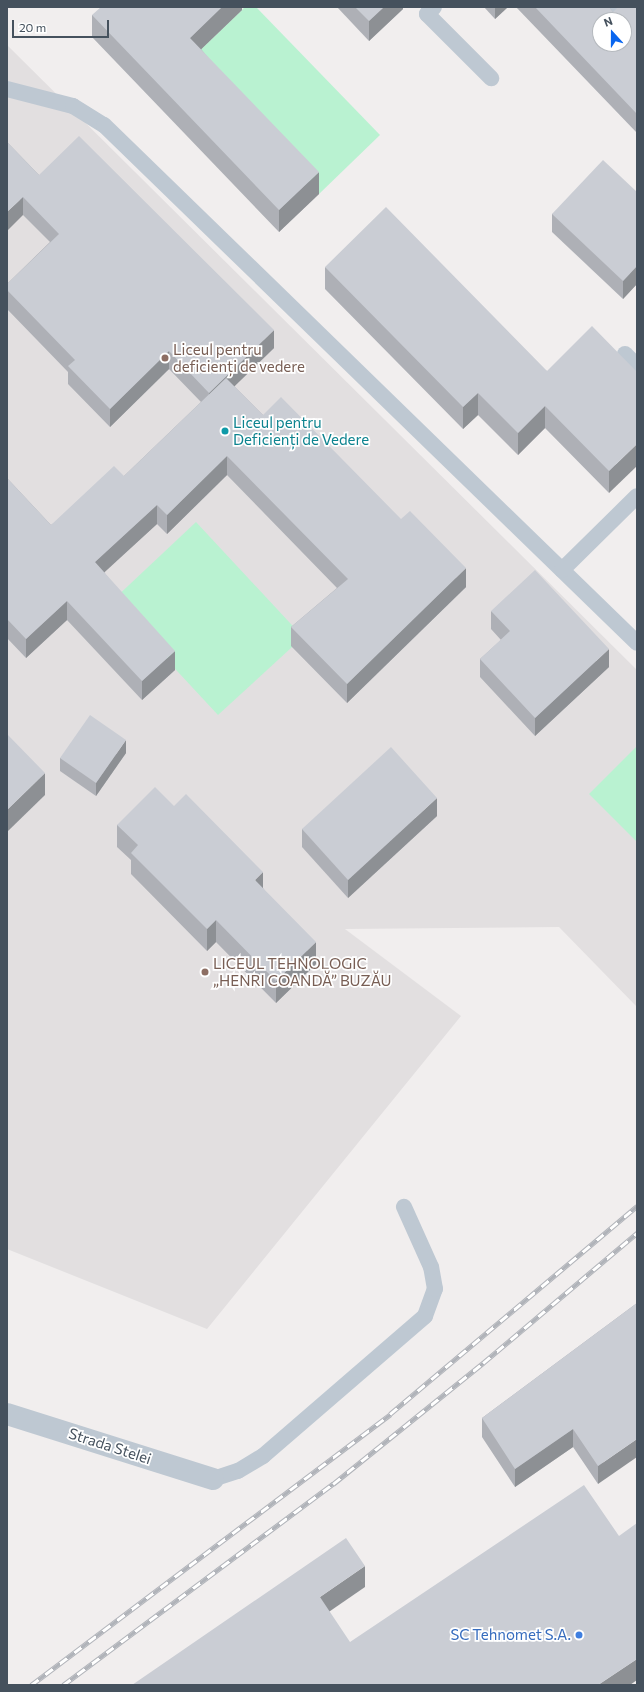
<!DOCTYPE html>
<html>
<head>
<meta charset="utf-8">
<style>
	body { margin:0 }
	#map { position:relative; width:644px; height:1692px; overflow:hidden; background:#f1eeee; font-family:Commissioner,sans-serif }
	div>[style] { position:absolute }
	.education>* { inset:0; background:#e2dfe0 }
	.green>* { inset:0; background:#b9f2d1 }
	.lane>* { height:16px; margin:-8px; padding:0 8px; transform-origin:8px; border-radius:8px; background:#bec8d2 }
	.street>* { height:22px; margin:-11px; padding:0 11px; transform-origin:11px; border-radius:11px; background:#bec8d2 }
	.rail>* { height:4.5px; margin-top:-2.25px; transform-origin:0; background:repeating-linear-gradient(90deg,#fff 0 9px,#b0b3b9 0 18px); box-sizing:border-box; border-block:1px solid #b0b3b9 }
	.wall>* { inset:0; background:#aeb0b6 }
	.shaded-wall>* { inset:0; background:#8d9094 }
	.building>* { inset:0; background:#cacdd4 }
	.dots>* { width:11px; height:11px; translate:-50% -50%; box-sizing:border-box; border:2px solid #fff; border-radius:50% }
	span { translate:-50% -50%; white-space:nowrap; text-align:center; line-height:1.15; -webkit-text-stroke:3.5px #fff; paint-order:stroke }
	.education-label { font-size:15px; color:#785e54 }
	.left { translate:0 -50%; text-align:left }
	.culture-label { font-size:15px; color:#0d838f }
	.street-label { font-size:15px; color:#45515d }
	.shop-label { font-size:15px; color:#366cbe }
	.right { translate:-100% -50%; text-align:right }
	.frame { position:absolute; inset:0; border:8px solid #45515d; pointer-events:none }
	.north { position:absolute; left:592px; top:12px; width:40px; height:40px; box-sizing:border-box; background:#fff; border:1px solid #b5b9be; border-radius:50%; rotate:339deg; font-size:11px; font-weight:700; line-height:16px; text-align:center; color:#45515d }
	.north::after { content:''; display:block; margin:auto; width:14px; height:18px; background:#0a66ef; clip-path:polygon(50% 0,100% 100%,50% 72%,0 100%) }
	.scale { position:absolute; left:12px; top:20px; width:97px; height:18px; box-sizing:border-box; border:2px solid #45515d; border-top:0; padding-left:5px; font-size:12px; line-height:14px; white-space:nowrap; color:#45515d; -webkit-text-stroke:3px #fff; paint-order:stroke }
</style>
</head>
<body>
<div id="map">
	<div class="education">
		<i style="clip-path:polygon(8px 46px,637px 670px,637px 1007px,559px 927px,345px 929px,461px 1016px,207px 1329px,7px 1249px)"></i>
	</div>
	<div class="green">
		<i style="clip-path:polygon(245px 7px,256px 7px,380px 135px,319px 194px,190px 60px)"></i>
		<i style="clip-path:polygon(196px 522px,303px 637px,218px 715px,112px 601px)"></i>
		<i style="clip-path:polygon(637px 746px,637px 842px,589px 794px)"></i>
	</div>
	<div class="lane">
		<i style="left:434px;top:7px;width:10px;rotate:135deg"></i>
		<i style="left:427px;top:14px;width:91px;rotate:45deg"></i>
		<i style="left:612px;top:7px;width:1px;rotate:45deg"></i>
		<i style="left:7px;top:89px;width:68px;rotate:14.4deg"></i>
		<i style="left:73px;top:106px;width:36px;rotate:32deg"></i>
		<i style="left:104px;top:125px;width:743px;rotate:44.18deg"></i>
		<i style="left:625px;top:354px;width:17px;rotate:45deg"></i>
		<i style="left:562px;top:570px;width:105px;rotate:-44.6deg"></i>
		<i style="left:213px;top:1479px;width:26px;rotate:-18deg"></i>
		<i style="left:238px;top:1471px;width:29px;rotate:-31deg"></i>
		<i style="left:263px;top:1456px;width:214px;rotate:-40.8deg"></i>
		<i style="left:425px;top:1316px;width:29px;rotate:-70deg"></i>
		<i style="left:435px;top:1289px;width:22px;rotate:-100deg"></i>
		<i style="left:431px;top:1267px;width:66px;rotate:-114.2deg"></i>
	</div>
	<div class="street">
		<i style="left:7px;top:1414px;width:216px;rotate:17.5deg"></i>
	</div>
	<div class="rail">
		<i style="left:31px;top:1685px;width:450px;rotate:-37deg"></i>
		<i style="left:390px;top:1414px;width:323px;rotate:-40.1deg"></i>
		<i style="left:63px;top:1685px;width:337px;rotate:-36.7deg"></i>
		<i style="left:333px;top:1484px;width:193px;rotate:-38.9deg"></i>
		<i style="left:483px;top:1363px;width:202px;rotate:-40.2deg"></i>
	</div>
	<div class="wall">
		<i style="clip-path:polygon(242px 7px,242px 10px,201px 49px,319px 194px,279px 232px,92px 37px,92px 15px)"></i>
		<i style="clip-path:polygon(337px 7px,403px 7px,403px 9px,369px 41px)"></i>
		<i style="clip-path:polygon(484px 7px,508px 7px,495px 19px)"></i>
		<i style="clip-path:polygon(516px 7px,609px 7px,613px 12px,637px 7px,637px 133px)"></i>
		<i style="clip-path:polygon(7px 142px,39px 175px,274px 348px,234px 386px,263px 415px,466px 587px,347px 703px,291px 646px,291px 627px,337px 588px,227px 475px,167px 534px,157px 524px,104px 572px,175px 670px,142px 700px,67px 620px,26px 658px,7px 638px,7px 478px,51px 525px,124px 476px,201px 402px,169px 369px,110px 427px,68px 384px,68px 372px,7px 309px,7px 284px,50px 242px,23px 215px)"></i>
		<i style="clip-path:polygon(637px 192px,637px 284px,623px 299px,552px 232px,552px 214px)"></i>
		<i style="clip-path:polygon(325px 267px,547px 371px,637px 372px,609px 493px,545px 428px,518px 455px,478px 415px,463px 429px,325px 289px)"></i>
		<i style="clip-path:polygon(491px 611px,609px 667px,535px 736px,480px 677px,480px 659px,501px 640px,491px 629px)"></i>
		<i style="clip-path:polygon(126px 753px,96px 796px,60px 771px,60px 758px)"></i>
		<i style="clip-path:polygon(174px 806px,263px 888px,316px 964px,276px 1003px,216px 942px,207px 951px,131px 874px,131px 860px,117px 847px,117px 825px)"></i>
		<i style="clip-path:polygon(437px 816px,348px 898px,302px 847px,302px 829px)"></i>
		<i style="clip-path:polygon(637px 1303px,598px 1484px,573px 1447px,515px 1487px,482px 1437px,482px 1418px)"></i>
	</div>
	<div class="shaded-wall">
		<i style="clip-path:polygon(222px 7px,242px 7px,242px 10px,190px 60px,190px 38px)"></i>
		<i style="clip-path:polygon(384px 7px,403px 7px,403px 9px,369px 41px,369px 21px)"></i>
		<i style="clip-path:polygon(495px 7px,508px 7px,495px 19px)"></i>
		<i style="clip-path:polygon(319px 172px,319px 194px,279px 232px,279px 210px)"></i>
		<i style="clip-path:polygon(23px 197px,23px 215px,7px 231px,7px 212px)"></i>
		<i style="clip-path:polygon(637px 266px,637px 284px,623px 299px,623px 281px)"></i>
		<i style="clip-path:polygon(274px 330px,274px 348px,209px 411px,209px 393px)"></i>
		<i style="clip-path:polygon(169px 351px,169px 369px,110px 427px,110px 409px)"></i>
		<i style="clip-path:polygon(478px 393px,478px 415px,463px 429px,463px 407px)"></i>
		<i style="clip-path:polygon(545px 406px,545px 428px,518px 455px,518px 433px)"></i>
		<i style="clip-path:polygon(637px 444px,637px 466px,609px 493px,609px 471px)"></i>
		<i style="clip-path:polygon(227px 456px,227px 475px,167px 534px,167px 515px)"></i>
		<i style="clip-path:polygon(157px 505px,157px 524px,95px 581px,95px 562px)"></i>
		<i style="clip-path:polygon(466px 568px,466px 587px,347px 703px,347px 684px)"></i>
		<i style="clip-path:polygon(67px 601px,67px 620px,26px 658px,26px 639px)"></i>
		<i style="clip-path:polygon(609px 649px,609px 667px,535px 736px,535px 718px)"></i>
		<i style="clip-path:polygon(175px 651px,175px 670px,142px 700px,142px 681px)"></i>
		<i style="clip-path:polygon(126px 740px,126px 753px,96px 796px,96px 783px)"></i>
		<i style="clip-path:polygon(45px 773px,45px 795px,7px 832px,7px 810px)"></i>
		<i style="clip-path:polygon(437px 798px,437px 816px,348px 898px,348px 880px)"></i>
		<i style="clip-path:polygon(263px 872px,263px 894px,255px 880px)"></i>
		<i style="clip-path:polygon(216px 920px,216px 942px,207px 951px,207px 929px)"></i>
		<i style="clip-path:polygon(316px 942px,316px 964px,276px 1003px,276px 981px)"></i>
		<i style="clip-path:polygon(573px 1429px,573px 1447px,515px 1487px,515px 1469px)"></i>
		<i style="clip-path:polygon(637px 1439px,637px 1457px,598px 1484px,598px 1466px)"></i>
		<i style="clip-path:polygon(365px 1566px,365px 1587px,320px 1618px,320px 1597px)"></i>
		<i style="clip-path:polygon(637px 1659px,637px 1680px,630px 1685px,598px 1685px)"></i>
	</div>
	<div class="building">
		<i style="clip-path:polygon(101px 7px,222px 7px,190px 38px,319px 172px,279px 210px,92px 15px)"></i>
		<i style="clip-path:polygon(355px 7px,384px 7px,369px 21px)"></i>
		<i style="clip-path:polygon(evenodd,535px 7px,609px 7px,613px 12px,618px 7px,637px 7px,637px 114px,535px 7px,600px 20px,624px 20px,624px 44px,600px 44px,600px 20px)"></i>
		<i style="clip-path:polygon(79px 136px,274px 330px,209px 393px,169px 351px,110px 409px,68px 366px,75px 360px,7px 290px,7px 284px,59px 234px,23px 197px,7px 212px,7px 142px,39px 175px)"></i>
		<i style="clip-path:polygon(603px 160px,637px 192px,637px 266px,623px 281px,552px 214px)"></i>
		<i style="clip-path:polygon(386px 207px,547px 371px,592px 326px,637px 372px,637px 444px,609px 471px,545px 406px,518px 433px,478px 393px,463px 407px,325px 267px)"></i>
		<i style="clip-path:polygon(226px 378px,263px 415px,281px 397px,401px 519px,410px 511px,466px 568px,347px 684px,291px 627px,348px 579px,227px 456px,167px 515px,157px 505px,95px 562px,175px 651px,142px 681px,67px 601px,26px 639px,7px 619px,7px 478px,51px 525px,114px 466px,124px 476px)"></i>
		<i style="clip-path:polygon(535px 570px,609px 649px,535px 718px,480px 659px,510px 631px,491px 611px)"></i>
		<i style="clip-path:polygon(90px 715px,126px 740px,96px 783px,60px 758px)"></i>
		<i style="clip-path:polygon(7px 734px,45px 773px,7px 810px)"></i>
		<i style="clip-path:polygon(391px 747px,437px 798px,348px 880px,302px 829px)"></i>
		<i style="clip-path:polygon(155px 787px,174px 806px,186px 794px,263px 872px,255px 880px,316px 942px,276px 981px,216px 920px,207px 929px,131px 853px,138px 845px,117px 825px)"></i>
		<i style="clip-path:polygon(637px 1303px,637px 1439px,598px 1466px,573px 1429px,515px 1469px,482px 1418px)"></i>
		<i style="clip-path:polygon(584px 1485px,619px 1536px,637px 1523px,637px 1659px,598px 1685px,132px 1685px,346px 1538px,365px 1566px,320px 1597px,350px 1642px)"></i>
	</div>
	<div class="dots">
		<i style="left:165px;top:358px;background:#8d6e63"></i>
		<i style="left:225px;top:431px;background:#0f9aa8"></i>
		<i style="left:205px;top:972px;background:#8d6e63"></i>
		<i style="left:579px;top:1635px;background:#3f7fe0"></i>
	</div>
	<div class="education-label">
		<span class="left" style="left:173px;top:358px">Liceul pentru<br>deficienți de vedere</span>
		<span class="left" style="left:213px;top:972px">LICEUL TEHNOLOGIC<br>„HENRI COANDĂ” BUZĂU</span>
	</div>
	<div class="culture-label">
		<span class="left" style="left:233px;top:431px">Liceul pentru<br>Deficienți de Vedere</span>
	</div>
	<div class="street-label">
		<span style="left:110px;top:1446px;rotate:18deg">Strada Stelei</span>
	</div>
	<div class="shop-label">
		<span class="right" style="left:571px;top:1635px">SC Tehnomet S.A.</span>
	</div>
	<div class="frame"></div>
	<div class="north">N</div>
	<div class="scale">20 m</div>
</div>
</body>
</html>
